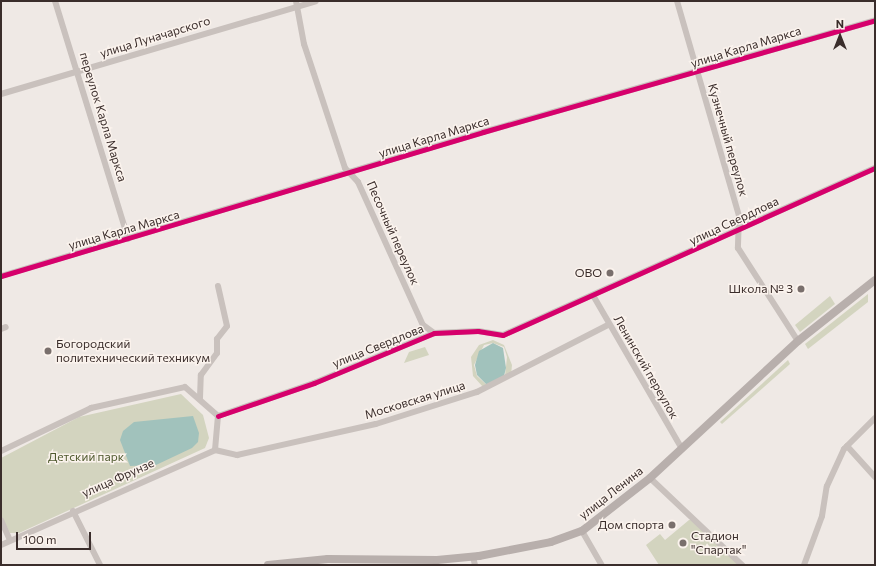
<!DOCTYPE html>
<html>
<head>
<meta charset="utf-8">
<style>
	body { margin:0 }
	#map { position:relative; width:876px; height:566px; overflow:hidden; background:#efe9e5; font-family:Commissioner,sans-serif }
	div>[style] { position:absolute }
	.green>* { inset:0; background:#d3d4bf }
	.water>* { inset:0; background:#a1c2bc }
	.minor>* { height:6px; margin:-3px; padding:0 3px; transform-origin:3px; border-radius:3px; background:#c9c1bd }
	.major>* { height:8px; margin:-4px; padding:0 4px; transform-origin:4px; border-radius:4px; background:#b8afac }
	.cycleway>* { height:5px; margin:-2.5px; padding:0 2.5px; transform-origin:2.5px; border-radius:2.5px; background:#d6006c }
	.dots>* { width:11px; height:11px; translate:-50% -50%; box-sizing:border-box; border:2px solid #fbf3ed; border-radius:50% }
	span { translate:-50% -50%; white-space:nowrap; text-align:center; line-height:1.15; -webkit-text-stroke:3px #fbf3ed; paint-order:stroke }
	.street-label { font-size:12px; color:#3a2d2b }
	.poi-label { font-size:12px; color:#3a2d2b }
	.right { translate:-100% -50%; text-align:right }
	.left { translate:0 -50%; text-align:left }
	.park-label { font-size:12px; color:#4f592e }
	.frame { position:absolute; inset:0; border:2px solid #3a2d2b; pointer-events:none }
	.north { position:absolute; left:820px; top:16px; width:40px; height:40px; -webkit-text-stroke:3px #fbf3ed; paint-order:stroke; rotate:0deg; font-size:11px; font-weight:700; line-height:16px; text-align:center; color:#3a2d2b }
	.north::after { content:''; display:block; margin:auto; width:14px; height:18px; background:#3a2d2b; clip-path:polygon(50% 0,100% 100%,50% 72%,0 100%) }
	.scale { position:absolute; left:16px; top:532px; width:75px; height:18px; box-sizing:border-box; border:2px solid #3a2d2b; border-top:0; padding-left:5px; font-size:12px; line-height:14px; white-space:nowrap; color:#3a2d2b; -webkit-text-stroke:3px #fbf3ed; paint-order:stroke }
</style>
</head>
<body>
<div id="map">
	<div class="green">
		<i style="clip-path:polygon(868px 294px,868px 302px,808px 349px,805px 344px)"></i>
		<i style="clip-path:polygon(830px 296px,835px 304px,800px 332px,795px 325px)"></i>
		<i style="clip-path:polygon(493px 340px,504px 345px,512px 365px,511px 375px,505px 376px,507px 357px,504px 347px,493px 343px,484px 345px,474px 365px,477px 376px,488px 386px,483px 387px,473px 376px,471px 357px,479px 345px)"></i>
		<i style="clip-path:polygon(425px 347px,429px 355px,404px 363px,409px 352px)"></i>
		<i style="clip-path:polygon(788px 360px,790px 364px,722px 424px,720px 422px)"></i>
		<i style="clip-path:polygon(181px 394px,203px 415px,209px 438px,205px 448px,19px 533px,10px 533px,1px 515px,1px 458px,79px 417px)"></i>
		<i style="clip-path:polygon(689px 520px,695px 520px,739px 565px,659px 565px,646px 545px,660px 534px,665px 540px)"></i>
	</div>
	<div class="water">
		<i style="clip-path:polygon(493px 343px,503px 348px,506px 368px,504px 376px,488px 386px,477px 375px,475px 365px,479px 351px)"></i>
		<i style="clip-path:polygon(193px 416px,199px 433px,198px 442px,192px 448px,156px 465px,130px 466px,120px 440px,123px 431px,134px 422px)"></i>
	</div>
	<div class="minor">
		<i style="left:55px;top:1px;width:249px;rotate:72.9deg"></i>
		<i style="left:296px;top:1px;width:44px;rotate:79.5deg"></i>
		<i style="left:304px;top:44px;width:131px;rotate:71.7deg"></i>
		<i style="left:345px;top:168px;width:19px;rotate:47deg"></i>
		<i style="left:358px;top:182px;width:157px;rotate:65.6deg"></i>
		<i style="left:423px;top:325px;width:14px;rotate:36deg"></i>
		<i style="left:677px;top:1px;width:224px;rotate:73.9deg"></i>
		<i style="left:739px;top:216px;width:32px;rotate:92deg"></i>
		<i style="left:738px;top:248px;width:111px;rotate:57.2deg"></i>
		<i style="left:1px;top:94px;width:328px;rotate:-16.4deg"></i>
		<i style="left:1px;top:276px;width:503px;rotate:-16.63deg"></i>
		<i style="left:483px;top:132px;width:408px;rotate:-15.9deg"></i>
		<i style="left:594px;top:297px;width:173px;rotate:59.9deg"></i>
		<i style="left:1px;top:329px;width:5px;rotate:-22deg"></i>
		<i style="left:200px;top:398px;width:23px;rotate:-88deg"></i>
		<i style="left:201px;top:375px;width:27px;rotate:-54deg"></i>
		<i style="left:217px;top:353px;width:14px;rotate:-90deg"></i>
		<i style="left:217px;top:339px;width:16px;rotate:-52deg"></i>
		<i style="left:227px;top:326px;width:41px;rotate:-102.7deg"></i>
		<i style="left:218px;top:416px;width:102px;rotate:-19deg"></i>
		<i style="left:314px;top:383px;width:130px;rotate:-22.6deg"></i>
		<i style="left:434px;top:333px;width:44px;rotate:-2.6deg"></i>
		<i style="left:478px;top:331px;width:25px;rotate:9deg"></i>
		<i style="left:503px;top:335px;width:408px;rotate:-24.2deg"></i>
		<i style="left:847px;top:446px;width:42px;rotate:47.9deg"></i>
		<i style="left:215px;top:450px;width:23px;rotate:13deg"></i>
		<i style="left:237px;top:455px;width:142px;rotate:-12.6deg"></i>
		<i style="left:376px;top:424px;width:106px;rotate:-17.6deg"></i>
		<i style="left:477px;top:392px;width:147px;rotate:-27.1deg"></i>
		<i style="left:215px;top:450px;width:34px;rotate:-85deg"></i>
		<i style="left:1px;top:451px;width:100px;rotate:-25.5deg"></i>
		<i style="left:91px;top:408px;width:96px;rotate:-12.6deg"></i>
		<i style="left:185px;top:387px;width:44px;rotate:41.3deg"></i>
		<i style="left:650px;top:478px;width:127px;rotate:43.4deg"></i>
		<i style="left:73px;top:511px;width:60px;rotate:63.4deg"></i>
		<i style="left:1px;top:520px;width:22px;rotate:66deg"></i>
		<i style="left:582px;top:531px;width:39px;rotate:60deg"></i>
		<i style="left:1px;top:545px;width:234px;rotate:-23.9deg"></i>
		<i style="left:473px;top:557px;width:8px;rotate:76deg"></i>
		<i style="left:804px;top:565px;width:52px;rotate:-69.8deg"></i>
		<i style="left:822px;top:516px;width:30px;rotate:-81deg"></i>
		<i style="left:827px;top:486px;width:41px;rotate:-65.3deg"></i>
		<i style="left:844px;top:449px;width:44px;rotate:-45deg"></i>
	</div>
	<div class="major">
		<i style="left:268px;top:565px;width:60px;rotate:-5.7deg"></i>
		<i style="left:328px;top:559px;width:109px;rotate:0.5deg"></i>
		<i style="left:437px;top:560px;width:42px;rotate:-5.4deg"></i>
		<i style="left:479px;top:556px;width:73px;rotate:-11deg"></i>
		<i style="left:551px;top:542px;width:33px;rotate:-20deg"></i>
		<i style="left:582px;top:531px;width:86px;rotate:-37.9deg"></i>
		<i style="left:650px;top:478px;width:202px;rotate:-42.8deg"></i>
		<i style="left:798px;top:341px;width:98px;rotate:-38.4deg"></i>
	</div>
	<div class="cycleway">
		<i style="left:1px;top:276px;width:503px;rotate:-16.63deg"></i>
		<i style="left:483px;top:132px;width:408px;rotate:-15.9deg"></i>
		<i style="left:218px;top:416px;width:102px;rotate:-19deg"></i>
		<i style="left:314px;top:383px;width:130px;rotate:-22.6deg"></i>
		<i style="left:434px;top:333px;width:44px;rotate:-2.6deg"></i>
		<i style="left:478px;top:331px;width:25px;rotate:9deg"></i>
		<i style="left:503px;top:335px;width:408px;rotate:-24.2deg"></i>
	</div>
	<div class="dots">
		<i style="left:610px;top:273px;background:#796f6c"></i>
		<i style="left:801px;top:289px;background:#796f6c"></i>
		<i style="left:48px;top:351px;background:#796f6c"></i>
		<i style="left:672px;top:525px;background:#796f6c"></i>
		<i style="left:683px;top:543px;background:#796f6c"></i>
	</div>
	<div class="street-label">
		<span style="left:155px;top:37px;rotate:-17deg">улица Луначарского</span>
		<span style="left:746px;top:47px;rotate:-17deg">улица Карла Маркса</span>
		<span style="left:103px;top:117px;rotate:73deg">переулок Карла Маркса</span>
		<span style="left:434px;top:137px;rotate:-17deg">улица Карла Маркса</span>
		<span style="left:728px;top:140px;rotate:74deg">Кузнечный переулок</span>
		<span style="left:734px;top:221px;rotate:-25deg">улица Свердлова</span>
		<span style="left:124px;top:230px;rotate:-16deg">улица Карла Маркса</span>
		<span style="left:393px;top:233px;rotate:66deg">Песочный переулок</span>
		<span style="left:378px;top:346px;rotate:-22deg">улица Свердлова</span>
		<span style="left:646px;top:367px;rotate:60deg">Ленинский переулок</span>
		<span style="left:415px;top:400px;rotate:-17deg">Московская улица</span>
		<span style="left:118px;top:478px;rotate:-24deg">улица Фрунзе</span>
		<span style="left:611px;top:493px;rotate:-38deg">улица Ленина</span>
	</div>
	<div class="poi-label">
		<span class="right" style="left:602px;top:273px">ОВО</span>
		<span class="right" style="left:793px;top:289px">Школа № 3</span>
		<span class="left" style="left:56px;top:351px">Богородский<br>политехнический техникум</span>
		<span class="right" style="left:664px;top:525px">Дом спорта</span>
		<span class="left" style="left:691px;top:543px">Стадион<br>"Спартак"</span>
	</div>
	<div class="park-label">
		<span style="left:86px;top:457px">Детский парк</span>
	</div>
	<div class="frame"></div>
	<div class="north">N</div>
	<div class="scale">100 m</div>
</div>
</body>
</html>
